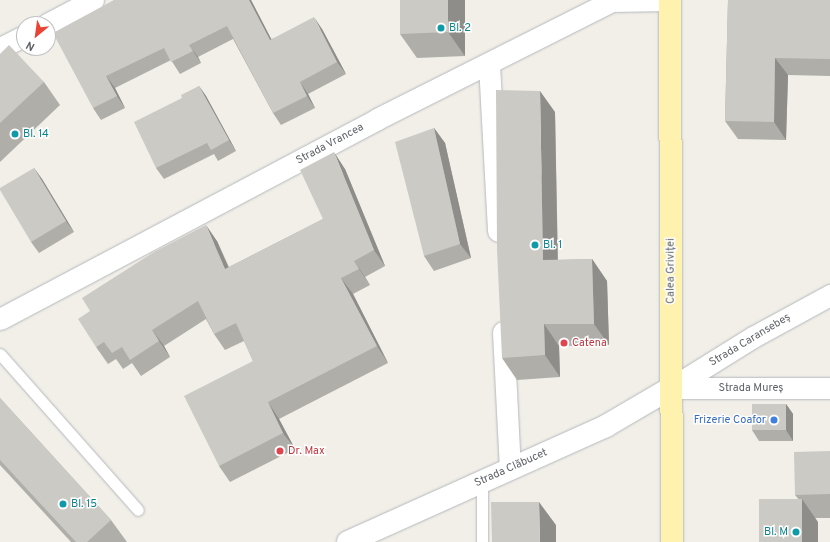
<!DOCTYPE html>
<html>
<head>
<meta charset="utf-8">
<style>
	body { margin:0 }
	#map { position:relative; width:830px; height:542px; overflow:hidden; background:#f1efe8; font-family:Overpass,sans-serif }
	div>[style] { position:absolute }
	.roads { filter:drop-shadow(0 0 1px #b5b8bc) drop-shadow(0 0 1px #b5b8bc) }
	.lane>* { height:11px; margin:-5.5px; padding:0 5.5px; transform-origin:5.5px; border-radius:5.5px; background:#fff }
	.street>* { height:21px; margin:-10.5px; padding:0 10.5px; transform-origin:10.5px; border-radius:10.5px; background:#fff }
	.secondary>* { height:22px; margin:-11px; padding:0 11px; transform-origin:11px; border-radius:11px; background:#fff }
	.primary>* { height:22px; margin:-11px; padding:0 11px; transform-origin:11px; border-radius:11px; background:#fff2af }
	.wall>* { inset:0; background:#afaea9 }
	.shaded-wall>* { inset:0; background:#8f8d8a }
	.building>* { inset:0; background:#cccac5 }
	.dots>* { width:11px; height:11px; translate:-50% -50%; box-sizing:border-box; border:2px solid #fff; border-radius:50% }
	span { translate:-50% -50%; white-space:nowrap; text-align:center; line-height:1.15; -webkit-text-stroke:3px #fff; paint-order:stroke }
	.culture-label { font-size:11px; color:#0d838f }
	.left { translate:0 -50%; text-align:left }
	.right { translate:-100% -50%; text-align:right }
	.street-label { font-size:11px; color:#5f6368 }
	.health-label { font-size:11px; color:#be3a42 }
	.shop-label { font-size:11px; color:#366cbe }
	.north { position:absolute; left:16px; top:16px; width:40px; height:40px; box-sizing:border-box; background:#fff; border:1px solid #bfc1c3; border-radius:50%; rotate:209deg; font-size:11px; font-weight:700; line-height:16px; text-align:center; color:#5f6368 }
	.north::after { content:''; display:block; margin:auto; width:14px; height:18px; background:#ea4335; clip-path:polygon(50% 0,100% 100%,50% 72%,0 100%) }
</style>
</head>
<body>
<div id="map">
	<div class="roads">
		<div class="lane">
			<i style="left:0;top:354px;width:208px;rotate:48.5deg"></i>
			<i style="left:482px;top:542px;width:62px;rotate:-90deg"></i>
		</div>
		<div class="street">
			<i style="left:47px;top:24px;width:52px;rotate:-27.6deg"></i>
			<i style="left:0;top:48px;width:27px;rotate:-27deg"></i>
			<i style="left:489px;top:64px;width:167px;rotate:86.9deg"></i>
			<i style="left:0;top:319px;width:427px;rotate:-27.9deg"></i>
			<i style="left:377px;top:119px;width:263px;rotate:-26.7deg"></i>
			<i style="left:612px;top:1px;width:58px;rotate:-1deg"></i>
			<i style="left:503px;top:332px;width:136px;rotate:87.1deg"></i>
			<i style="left:671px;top:388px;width:97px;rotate:-31.9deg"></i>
			<i style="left:753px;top:337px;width:88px;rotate:-28.6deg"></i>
			<i style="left:671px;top:388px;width:159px"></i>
		</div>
		<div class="secondary">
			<i style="left:348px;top:542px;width:283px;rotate:-24.2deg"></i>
			<i style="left:606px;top:426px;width:75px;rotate:-30.3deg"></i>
		</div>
		<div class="primary">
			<i style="left:670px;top:0;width:542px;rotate:89.79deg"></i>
		</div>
	</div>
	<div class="wall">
		<i style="clip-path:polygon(114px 0,251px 0,271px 39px,322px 29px,346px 74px,308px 94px,315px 108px,281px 125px,273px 113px,233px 39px,198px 57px,201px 63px,180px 74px,171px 60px,115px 88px,125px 108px,101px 120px,93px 108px)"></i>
		<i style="clip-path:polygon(465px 0,465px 56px,417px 58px,400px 34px)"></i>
		<i style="clip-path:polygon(728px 0,830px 0,830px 76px,788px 75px,786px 140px,738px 139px,725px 121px)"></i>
		<i style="clip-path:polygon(0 54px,44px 82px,60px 105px,0 162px)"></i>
		<i style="clip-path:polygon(199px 86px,206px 96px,236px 151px,218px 161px,214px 154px,164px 179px,156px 168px,182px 98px)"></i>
		<i style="clip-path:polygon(555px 112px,558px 260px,592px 259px,607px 281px,609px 345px,559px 346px,560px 377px,517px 380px,502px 358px)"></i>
		<i style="clip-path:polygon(434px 128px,445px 143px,471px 258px,434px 271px,424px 256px)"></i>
		<i style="clip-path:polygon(34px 168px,42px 179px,74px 232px,39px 253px,31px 242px)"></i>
		<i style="clip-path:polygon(345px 169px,385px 266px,365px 277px,370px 285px,353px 294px,388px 363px,279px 419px,295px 449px,230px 482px,219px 466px,253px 361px,244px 341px,225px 350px,214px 334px,206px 319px,164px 346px,170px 357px,141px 376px,132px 363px,123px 369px,116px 359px,108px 364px,96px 347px,217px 241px,229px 267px,323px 219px)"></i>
		<i style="clip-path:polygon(0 398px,111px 520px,127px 542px,71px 542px,0 465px)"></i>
		<i style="clip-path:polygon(786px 404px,793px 414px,793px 441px,759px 441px,752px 430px)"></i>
		<i style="clip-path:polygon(830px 451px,830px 518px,815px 518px,818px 522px,795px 495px)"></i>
	</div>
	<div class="shaded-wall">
		<i style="clip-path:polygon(249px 0,251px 0,278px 52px,270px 40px)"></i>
		<i style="clip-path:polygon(448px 0,465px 0,465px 56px,448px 32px)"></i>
		<i style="clip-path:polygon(314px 17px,322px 29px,346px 74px,337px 62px)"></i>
		<i style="clip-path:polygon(189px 45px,198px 57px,201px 63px)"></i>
		<i style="clip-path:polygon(775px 58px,788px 75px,786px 140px,774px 122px)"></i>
		<i style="clip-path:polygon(106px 76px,115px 88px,125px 108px,117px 96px)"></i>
		<i style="clip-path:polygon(300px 82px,308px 94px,315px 108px,307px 96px)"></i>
		<i style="clip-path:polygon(199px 86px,206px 96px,236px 151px,229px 140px)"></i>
		<i style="clip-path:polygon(540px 91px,555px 112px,558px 282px,543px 260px)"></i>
		<i style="clip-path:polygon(434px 128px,445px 143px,471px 258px,460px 244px)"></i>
		<i style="clip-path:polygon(334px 152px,345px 169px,385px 266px,374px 250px)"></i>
		<i style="clip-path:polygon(34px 168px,42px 179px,74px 232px,66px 221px)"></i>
		<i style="clip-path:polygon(206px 225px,217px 241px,236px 285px,225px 269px)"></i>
		<i style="clip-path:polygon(592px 259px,607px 281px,609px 345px,594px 324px)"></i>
		<i style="clip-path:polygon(354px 261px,365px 277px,370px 285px,359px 269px)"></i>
		<i style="clip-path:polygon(341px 278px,353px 294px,388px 363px,377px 346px)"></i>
		<i style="clip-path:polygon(544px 324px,559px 346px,560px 377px,545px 355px)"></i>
		<i style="clip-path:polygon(152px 330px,164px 346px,170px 357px,159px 341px)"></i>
		<i style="clip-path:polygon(268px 402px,279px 419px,295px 449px,283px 433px)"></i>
		<i style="clip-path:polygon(786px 404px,793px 414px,793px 441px,786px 430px)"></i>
		<i style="clip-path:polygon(802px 499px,818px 522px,818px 542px,802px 542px)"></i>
		<i style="clip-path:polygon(539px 502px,556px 525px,556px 542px,540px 542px)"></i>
	</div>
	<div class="building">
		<i style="clip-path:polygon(114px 0,249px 0,270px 40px,314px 17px,337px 62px,300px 82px,307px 96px,273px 113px,227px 26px,189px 45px,193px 51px,171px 62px,164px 48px,106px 76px,117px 96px,93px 108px,53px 33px)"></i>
		<i style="clip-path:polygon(400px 0,448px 0,448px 32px,400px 34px)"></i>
		<i style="clip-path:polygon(728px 0,830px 0,830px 59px,775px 58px,774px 122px,725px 121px)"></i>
		<i style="clip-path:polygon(9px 45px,44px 82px,0 123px,0 54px)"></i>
		<i style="clip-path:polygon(199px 86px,229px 140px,211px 150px,207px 143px,156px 168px,134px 122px,182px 98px,181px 95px)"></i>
		<i style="clip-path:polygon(496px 90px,540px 91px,543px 260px,592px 259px,594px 324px,544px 324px,545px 355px,502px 358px,497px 249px)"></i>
		<i style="clip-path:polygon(434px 128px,460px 244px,424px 256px,395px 142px)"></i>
		<i style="clip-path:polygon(334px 152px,374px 250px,354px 261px,359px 269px,341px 278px,377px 346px,268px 402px,283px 433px,219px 466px,184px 396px,253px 361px,236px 323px,214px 334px,198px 301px,152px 330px,159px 341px,130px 360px,122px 347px,112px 353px,104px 342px,96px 347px,78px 319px,90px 311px,82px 298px,154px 252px,206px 225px,225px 269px,323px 219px,300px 170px)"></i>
		<i style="clip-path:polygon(34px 168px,66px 221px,31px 242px,0 190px,0 188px)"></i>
		<i style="clip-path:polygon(0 398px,111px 520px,87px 542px,76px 542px,0 460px)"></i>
		<i style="clip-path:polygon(752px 404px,786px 404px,786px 430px,752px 430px)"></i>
		<i style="clip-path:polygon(830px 451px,830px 494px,795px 495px,794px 452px)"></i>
		<i style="clip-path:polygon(759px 499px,802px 499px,802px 542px,759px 542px)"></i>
		<i style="clip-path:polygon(491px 502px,539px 502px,540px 542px,492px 542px)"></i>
	</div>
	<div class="dots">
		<i style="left:441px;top:28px;background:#0f9aa8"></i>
		<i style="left:15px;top:134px;background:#0f9aa8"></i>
		<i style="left:535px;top:245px;background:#0f9aa8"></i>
		<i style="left:564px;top:343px;background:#e0444e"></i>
		<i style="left:774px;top:420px;background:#3f7fe0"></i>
		<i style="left:280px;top:451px;background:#e0444e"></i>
		<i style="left:63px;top:504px;background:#0f9aa8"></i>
		<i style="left:796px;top:532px;background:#0f9aa8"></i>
	</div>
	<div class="culture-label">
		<span class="left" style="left:449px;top:28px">Bl. 2</span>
		<span class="left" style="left:23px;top:134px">Bl. 14</span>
		<span class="left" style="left:543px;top:245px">Bl. 1</span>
		<span class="left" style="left:71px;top:504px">Bl. 15</span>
		<span class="right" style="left:788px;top:532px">Bl. M</span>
	</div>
	<div class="street-label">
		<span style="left:330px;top:144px;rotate:-28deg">Strada Vrancea</span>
		<span style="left:671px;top:271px;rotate:-90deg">Calea Griviței</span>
		<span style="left:750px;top:340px;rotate:-31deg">Strada Caransebeș</span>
		<span style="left:751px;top:388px">Strada Mureș</span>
		<span style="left:511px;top:468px;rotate:-24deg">Strada Clăbucet</span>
	</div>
	<div class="health-label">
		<span class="left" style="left:572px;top:343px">Catena</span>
		<span class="left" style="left:288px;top:451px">Dr. Max</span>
	</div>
	<div class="shop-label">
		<span class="right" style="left:766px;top:420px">Frizerie Coafor</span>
	</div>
	<div class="north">N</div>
</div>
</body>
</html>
